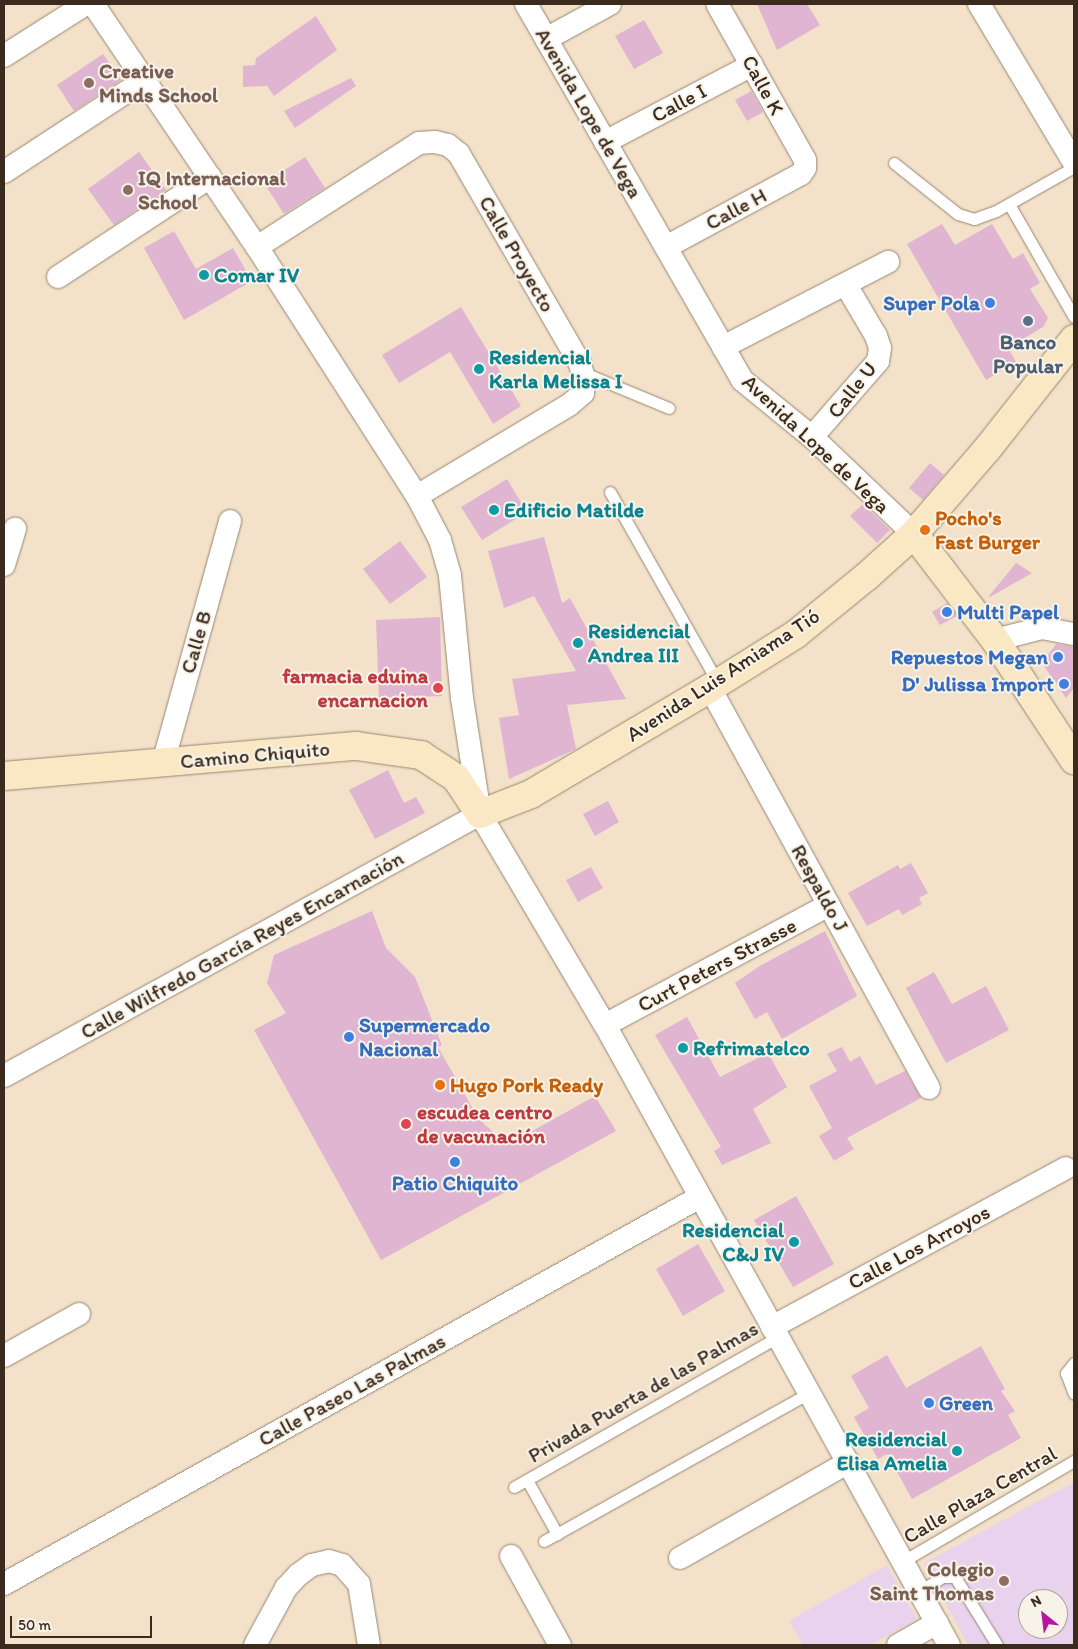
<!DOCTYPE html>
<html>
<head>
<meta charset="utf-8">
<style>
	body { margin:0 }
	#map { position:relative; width:1078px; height:1649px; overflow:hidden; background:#f3e2c9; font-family:Itim,sans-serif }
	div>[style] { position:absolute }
	.built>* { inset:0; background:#e9d2ed }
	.building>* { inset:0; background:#dfb5d2 }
	.roads { filter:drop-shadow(0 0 1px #978674) drop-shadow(0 0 1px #978674) }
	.lane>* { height:11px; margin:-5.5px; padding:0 5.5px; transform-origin:5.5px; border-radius:5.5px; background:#fff }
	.street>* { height:22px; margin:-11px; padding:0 11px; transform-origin:11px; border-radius:11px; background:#fff }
	.secondary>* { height:28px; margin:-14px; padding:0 14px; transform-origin:14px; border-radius:14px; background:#fae7c3 }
	.dots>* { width:14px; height:14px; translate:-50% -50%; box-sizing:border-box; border:2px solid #f7f3e8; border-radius:50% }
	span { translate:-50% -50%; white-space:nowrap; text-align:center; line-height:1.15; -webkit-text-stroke:4px #f7f3e8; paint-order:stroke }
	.education-label { font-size:21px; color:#785e54; font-weight:700 }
	.left { translate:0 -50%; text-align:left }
	.right { translate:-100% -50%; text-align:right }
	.street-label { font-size:21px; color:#3b2a1e }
	.culture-label { font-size:21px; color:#0d838f; font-weight:700 }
	.shop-label { font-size:21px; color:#366cbe; font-weight:700 }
	.service-label { font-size:21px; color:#4e5e75; font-weight:700 }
	.food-label { font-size:21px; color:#c56008; font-weight:700 }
	.health-label { font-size:21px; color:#be3a42; font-weight:700 }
	.frame { position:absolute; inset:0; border:5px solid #3b2a1e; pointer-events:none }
	.north { position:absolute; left:1018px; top:1589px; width:50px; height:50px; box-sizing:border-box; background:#f7f3e8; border:1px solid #aca397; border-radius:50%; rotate:331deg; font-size:14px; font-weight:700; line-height:20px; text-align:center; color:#3b2a1e }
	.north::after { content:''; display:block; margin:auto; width:18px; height:22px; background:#b5179e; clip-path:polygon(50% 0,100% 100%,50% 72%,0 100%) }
	.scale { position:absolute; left:10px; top:1616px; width:142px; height:22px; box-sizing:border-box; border:2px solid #3b2a1e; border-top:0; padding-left:6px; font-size:15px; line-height:18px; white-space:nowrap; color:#3b2a1e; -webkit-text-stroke:4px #f7f3e8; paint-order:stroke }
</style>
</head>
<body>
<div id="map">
	<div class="built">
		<i style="clip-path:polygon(evenodd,1074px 1482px,1074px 1645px,968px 1645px,924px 1563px,1074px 1482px,1028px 1599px,1058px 1599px,1058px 1629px,1028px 1629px,1028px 1599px)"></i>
		<i style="clip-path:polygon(887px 1565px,917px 1619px,871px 1645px,803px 1645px,789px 1621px)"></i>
	</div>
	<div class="building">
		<i style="clip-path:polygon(757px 4px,807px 4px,820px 25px,777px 50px)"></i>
		<i style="clip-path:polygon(316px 16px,337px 50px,274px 96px,267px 86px,243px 87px,243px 66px,255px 65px,256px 58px)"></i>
		<i style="clip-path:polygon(644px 20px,663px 53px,634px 69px,615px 36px)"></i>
		<i style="clip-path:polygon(103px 54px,121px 80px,74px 111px,57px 85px)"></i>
		<i style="clip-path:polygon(351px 78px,356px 86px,295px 128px,284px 111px)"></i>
		<i style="clip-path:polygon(751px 91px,763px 112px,747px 121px,735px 100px)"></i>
		<i style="clip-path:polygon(139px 152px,166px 190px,114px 225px,88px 189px)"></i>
		<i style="clip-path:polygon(305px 157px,325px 188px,284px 214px,264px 183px)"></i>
		<i style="clip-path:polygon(942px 224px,955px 245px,992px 224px,1013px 259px,1023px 253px,1040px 283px,1030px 289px,1048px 318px,1043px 327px,1008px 348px,1016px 362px,986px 380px,907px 244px)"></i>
		<i style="clip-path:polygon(174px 231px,196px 269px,233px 248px,252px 281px,184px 320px,144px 248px)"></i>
		<i style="clip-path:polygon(461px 307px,521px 406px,493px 424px,450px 352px,399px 383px,382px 355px)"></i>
		<i style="clip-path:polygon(930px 463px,944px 475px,923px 500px,909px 488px)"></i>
		<i style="clip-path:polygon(507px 479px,527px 512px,482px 540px,461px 507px)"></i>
		<i style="clip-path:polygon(863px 504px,890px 530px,877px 543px,850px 516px)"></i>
		<i style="clip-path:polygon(544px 537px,562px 603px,570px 598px,626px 699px,567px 705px,576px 749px,509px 779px,499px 718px,519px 715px,512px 679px,576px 671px,534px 596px,504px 608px,488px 551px)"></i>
		<i style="clip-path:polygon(400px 541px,427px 577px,390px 604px,363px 569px)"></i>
		<i style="clip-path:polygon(1016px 563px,1032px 573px,990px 597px,989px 596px)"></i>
		<i style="clip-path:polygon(947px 603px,957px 616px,940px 625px,932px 612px)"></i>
		<i style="clip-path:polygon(440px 617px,442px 696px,379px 698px,376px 620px)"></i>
		<i style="clip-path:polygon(1056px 644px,1074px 647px,1074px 688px,1066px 698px,1042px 663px)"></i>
		<i style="clip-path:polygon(388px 770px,404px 803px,416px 797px,425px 813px,375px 839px,349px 790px)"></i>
		<i style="clip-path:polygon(608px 801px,619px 822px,595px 836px,583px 814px)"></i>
		<i style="clip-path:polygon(911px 863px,928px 893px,919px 898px,922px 904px,902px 915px,899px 909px,867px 926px,848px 893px,898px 865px,900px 869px)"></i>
		<i style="clip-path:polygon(591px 867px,603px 888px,578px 902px,566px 880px)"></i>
		<i style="clip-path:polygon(372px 911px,386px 948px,415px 977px,442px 1045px,438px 1047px,478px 1118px,507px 1145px,595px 1096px,616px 1131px,381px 1260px,254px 1030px,286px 1013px,267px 983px,274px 955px)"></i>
		<i style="clip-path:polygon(825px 931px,857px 996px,782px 1039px,767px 1012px,755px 1019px,735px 983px,758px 967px)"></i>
		<i style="clip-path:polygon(934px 972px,952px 1004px,986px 986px,1009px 1030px,946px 1063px,906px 988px)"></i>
		<i style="clip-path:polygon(687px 1017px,720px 1077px,768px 1053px,787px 1087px,753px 1109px,771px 1143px,722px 1165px,714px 1151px,721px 1147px,655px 1035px)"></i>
		<i style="clip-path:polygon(842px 1047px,850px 1062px,860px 1056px,876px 1085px,905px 1071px,921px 1098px,847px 1138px,854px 1149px,834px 1161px,819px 1136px,832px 1128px,809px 1086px,837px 1071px,827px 1054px)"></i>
		<i style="clip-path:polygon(796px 1196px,834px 1264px,793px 1287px,754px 1220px)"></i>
		<i style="clip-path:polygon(698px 1244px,725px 1291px,683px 1316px,656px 1269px)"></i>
		<i style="clip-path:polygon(981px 1346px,1005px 1389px,1001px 1391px,1015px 1411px,1008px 1415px,1021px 1438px,912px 1499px,887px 1454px,878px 1459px,854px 1417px,869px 1408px,851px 1376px,887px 1355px,906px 1388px)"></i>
	</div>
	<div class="roads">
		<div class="lane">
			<i style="left:894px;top:163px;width:82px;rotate:38.6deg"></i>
			<i style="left:958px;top:214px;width:17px;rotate:17deg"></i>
			<i style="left:974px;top:219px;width:23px;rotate:-20deg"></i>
			<i style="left:996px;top:211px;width:90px;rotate:-29.4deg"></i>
			<i style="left:1009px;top:204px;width:130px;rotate:60.1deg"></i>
			<i style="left:582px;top:372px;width:94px;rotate:22.5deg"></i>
			<i style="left:610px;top:492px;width:219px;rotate:60.5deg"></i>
			<i style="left:1074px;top:1363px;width:13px;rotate:129deg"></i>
			<i style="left:1066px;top:1373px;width:22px;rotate:69deg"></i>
			<i style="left:527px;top:1480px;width:62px;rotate:60.9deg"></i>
			<i style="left:514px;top:1487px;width:304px;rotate:-29.6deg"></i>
			<i style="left:544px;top:1541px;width:304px;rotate:-29.2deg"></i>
			<i style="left:905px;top:1560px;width:196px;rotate:-30.4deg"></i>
			<i style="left:921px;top:1590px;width:26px;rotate:-31deg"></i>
			<i style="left:943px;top:1577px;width:12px"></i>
			<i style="left:955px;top:1577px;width:80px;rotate:58.3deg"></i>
		</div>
		<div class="street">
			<i style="left:93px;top:4px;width:293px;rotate:56deg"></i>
			<i style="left:257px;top:247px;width:296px;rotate:57.3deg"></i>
			<i style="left:417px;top:496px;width:50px;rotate:62.4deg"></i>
			<i style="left:440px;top:540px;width:37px;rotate:74deg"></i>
			<i style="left:450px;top:576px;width:123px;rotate:84.4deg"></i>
			<i style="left:462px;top:698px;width:117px;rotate:81.2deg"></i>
			<i style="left:480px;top:814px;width:245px;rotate:59.4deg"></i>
			<i style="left:605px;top:1025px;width:709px;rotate:60.98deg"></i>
			<i style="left:526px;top:4px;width:434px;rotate:60.1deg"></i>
			<i style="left:742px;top:380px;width:90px;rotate:39.2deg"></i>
			<i style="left:812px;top:437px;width:141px;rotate:43.6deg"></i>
			<i style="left:979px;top:4px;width:185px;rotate:59.1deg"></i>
			<i style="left:546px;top:39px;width:73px;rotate:-28.7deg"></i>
			<i style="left:4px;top:56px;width:97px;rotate:-32.4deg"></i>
			<i style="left:605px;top:142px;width:166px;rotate:-27.6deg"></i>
			<i style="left:4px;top:172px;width:166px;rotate:-33.2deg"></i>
			<i style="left:257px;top:247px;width:193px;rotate:-32.7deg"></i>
			<i style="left:419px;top:143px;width:16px;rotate:-4deg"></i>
			<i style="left:435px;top:142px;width:13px;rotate:13deg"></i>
			<i style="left:448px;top:145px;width:14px;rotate:39deg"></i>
			<i style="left:459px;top:154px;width:242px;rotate:60deg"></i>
			<i style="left:580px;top:364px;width:15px;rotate:74deg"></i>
			<i style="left:584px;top:378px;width:15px;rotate:94deg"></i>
			<i style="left:583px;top:393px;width:18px;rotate:139deg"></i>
			<i style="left:569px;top:405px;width:177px;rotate:149.1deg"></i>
			<i style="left:666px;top:247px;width:153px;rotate:-28.4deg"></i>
			<i style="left:801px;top:174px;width:7px;rotate:-56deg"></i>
			<i style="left:805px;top:168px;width:8px;rotate:-90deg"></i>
			<i style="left:805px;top:160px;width:179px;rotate:-119.4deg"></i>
			<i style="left:58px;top:277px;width:182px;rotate:-33.3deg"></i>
			<i style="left:723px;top:347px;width:186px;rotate:-27.3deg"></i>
			<i style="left:812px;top:437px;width:101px;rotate:-49deg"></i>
			<i style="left:878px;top:361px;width:13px;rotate:-81deg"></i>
			<i style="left:880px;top:348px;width:13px;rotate:-108deg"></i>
			<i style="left:876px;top:336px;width:59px;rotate:-120.5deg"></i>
			<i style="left:4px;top:565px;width:38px;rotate:-73deg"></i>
			<i style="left:995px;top:640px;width:49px;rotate:-14.3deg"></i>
			<i style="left:1042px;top:628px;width:33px;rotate:11deg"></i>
			<i style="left:710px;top:688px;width:456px;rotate:61.3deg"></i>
			<i style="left:163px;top:763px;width:251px;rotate:-74.5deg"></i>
			<i style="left:605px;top:1025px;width:254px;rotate:-28.2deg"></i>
			<i style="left:4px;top:1076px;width:543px;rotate:-28.83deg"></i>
			<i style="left:772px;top:1327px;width:334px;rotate:-28.4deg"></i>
			<i style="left:4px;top:1356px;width:86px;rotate:-29.2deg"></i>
			<i style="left:511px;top:1556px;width:102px;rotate:61.2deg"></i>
			<i style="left:680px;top:1558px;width:194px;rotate:-29.6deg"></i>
			<i style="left:4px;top:1584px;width:796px;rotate:-29.08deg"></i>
			<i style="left:255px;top:1645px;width:65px;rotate:-61.5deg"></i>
			<i style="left:286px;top:1588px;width:18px;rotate:-47deg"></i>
			<i style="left:298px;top:1575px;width:17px;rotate:-36deg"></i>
			<i style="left:312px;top:1565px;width:17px;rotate:-13deg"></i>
			<i style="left:329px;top:1561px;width:14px;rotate:17deg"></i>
			<i style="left:342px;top:1565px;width:25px;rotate:48deg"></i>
			<i style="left:359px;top:1584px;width:62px;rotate:80.7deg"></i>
			<i style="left:898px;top:1645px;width:45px;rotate:-29.4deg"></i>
		</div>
		<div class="secondary">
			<i style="left:914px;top:534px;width:133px;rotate:52.6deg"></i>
			<i style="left:995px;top:640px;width:144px;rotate:56.6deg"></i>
			<i style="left:4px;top:776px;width:353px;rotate:-4.9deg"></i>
			<i style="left:356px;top:746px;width:66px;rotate:7.9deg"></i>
			<i style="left:421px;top:755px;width:42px;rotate:33.3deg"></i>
			<i style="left:456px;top:778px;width:43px;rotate:56.3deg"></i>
			<i style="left:480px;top:814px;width:55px;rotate:-21.4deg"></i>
			<i style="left:531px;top:794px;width:208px;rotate:-30.6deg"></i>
			<i style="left:710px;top:688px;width:102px;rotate:-32.1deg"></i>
			<i style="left:796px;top:634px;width:90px;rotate:-39.2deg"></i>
			<i style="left:866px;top:577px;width:64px;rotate:-41.9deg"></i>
			<i style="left:914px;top:534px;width:113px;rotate:-49.3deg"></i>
			<i style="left:988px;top:448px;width:139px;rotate:-51.7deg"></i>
		</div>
	</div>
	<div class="dots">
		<i style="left:89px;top:83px;background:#8d6e63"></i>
		<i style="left:128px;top:190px;background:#8d6e63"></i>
		<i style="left:204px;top:275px;background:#0f9aa8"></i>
		<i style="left:990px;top:303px;background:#3f7fe0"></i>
		<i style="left:1028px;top:321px;background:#5c6f8a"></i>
		<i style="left:479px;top:369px;background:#0f9aa8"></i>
		<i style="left:494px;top:510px;background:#0f9aa8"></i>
		<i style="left:925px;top:530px;background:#e8710a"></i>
		<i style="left:947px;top:612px;background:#3f7fe0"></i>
		<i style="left:578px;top:643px;background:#0f9aa8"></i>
		<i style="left:1058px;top:657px;background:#3f7fe0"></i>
		<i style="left:1064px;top:684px;background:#3f7fe0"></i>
		<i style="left:438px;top:688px;background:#e0444e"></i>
		<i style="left:349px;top:1037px;background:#3f7fe0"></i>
		<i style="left:683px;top:1048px;background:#0f9aa8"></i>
		<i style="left:440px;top:1085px;background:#e8710a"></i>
		<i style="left:406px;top:1124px;background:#e0444e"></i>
		<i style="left:455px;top:1162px;background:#3f7fe0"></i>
		<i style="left:794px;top:1242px;background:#0f9aa8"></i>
		<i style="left:929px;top:1403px;background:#3f7fe0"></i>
		<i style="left:957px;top:1451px;background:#0f9aa8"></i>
		<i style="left:1004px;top:1581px;background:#8d6e63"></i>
	</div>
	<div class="education-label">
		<span class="left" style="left:99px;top:83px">Creative<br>Minds School</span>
		<span class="left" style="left:138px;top:190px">IQ Internacional<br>School</span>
		<span class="right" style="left:994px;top:1581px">Colegio<br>Saint Thomas</span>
	</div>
	<div class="street-label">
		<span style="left:763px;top:85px;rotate:61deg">Calle K</span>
		<span style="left:679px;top:103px;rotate:-28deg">Calle I</span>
		<span style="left:589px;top:113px;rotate:60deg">Avenida Lope de Vega</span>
		<span style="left:736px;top:209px;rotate:-28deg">Calle H</span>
		<span style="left:517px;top:254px;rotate:60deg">Calle Proyecto</span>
		<span style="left:852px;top:390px;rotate:-52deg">Calle U</span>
		<span style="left:816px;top:444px;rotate:43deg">Avenida Lope de Vega</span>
		<span style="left:196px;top:642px;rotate:-74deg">Calle B</span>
		<span style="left:723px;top:675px;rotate:-33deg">Avenida Luis Amiama Tió</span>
		<span style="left:255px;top:755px;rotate:-5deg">Camino Chiquito</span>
		<span style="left:820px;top:888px;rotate:61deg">Respaldo J</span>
		<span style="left:242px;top:945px;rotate:-29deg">Calle Wilfredo García Reyes Encarnación</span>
		<span style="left:717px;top:965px;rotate:-28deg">Curt Peters Strasse</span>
		<span style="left:919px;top:1247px;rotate:-28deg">Calle Los Arroyos</span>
		<span style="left:352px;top:1390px;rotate:-29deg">Calle Paseo Las Palmas</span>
		<span style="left:643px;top:1392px;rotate:-30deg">Privada Puerta de las Palmas</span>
		<span style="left:980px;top:1495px;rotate:-30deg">Calle Plaza Central</span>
	</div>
	<div class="culture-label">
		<span class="left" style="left:214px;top:275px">Comar IV</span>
		<span class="left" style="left:489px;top:369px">Residencial<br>Karla Melissa I</span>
		<span class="left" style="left:504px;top:510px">Edificio Matilde</span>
		<span class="left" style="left:588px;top:643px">Residencial<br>Andrea III</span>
		<span class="left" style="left:693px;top:1048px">Refrimatelco</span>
		<span class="right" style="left:784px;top:1242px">Residencial<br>C&amp;J IV</span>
		<span class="right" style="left:947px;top:1451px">Residencial<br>Elisa Amelia</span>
	</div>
	<div class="shop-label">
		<span class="right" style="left:980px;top:303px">Super Pola</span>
		<span class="left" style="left:957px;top:612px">Multi Papel</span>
		<span class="right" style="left:1048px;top:657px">Repuestos Megan</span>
		<span class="right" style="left:1054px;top:684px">D' Julissa Import</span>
		<span class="left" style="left:359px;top:1037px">Supermercado<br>Nacional</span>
		<span style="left:455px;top:1183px">Patio Chiquito</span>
		<span class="left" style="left:939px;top:1403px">Green</span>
	</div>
	<div class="service-label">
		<span style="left:1028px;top:354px">Banco<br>Popular</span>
	</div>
	<div class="food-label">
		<span class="left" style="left:935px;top:530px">Pocho's<br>Fast Burger</span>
		<span class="left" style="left:450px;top:1085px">Hugo Pork Ready</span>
	</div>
	<div class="health-label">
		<span class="right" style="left:428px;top:688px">farmacia eduina<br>encarnacion</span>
		<span class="left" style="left:417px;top:1124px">escudea centro<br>de vacunación</span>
	</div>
	<div class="frame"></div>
	<div class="north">N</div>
	<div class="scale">50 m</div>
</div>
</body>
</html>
